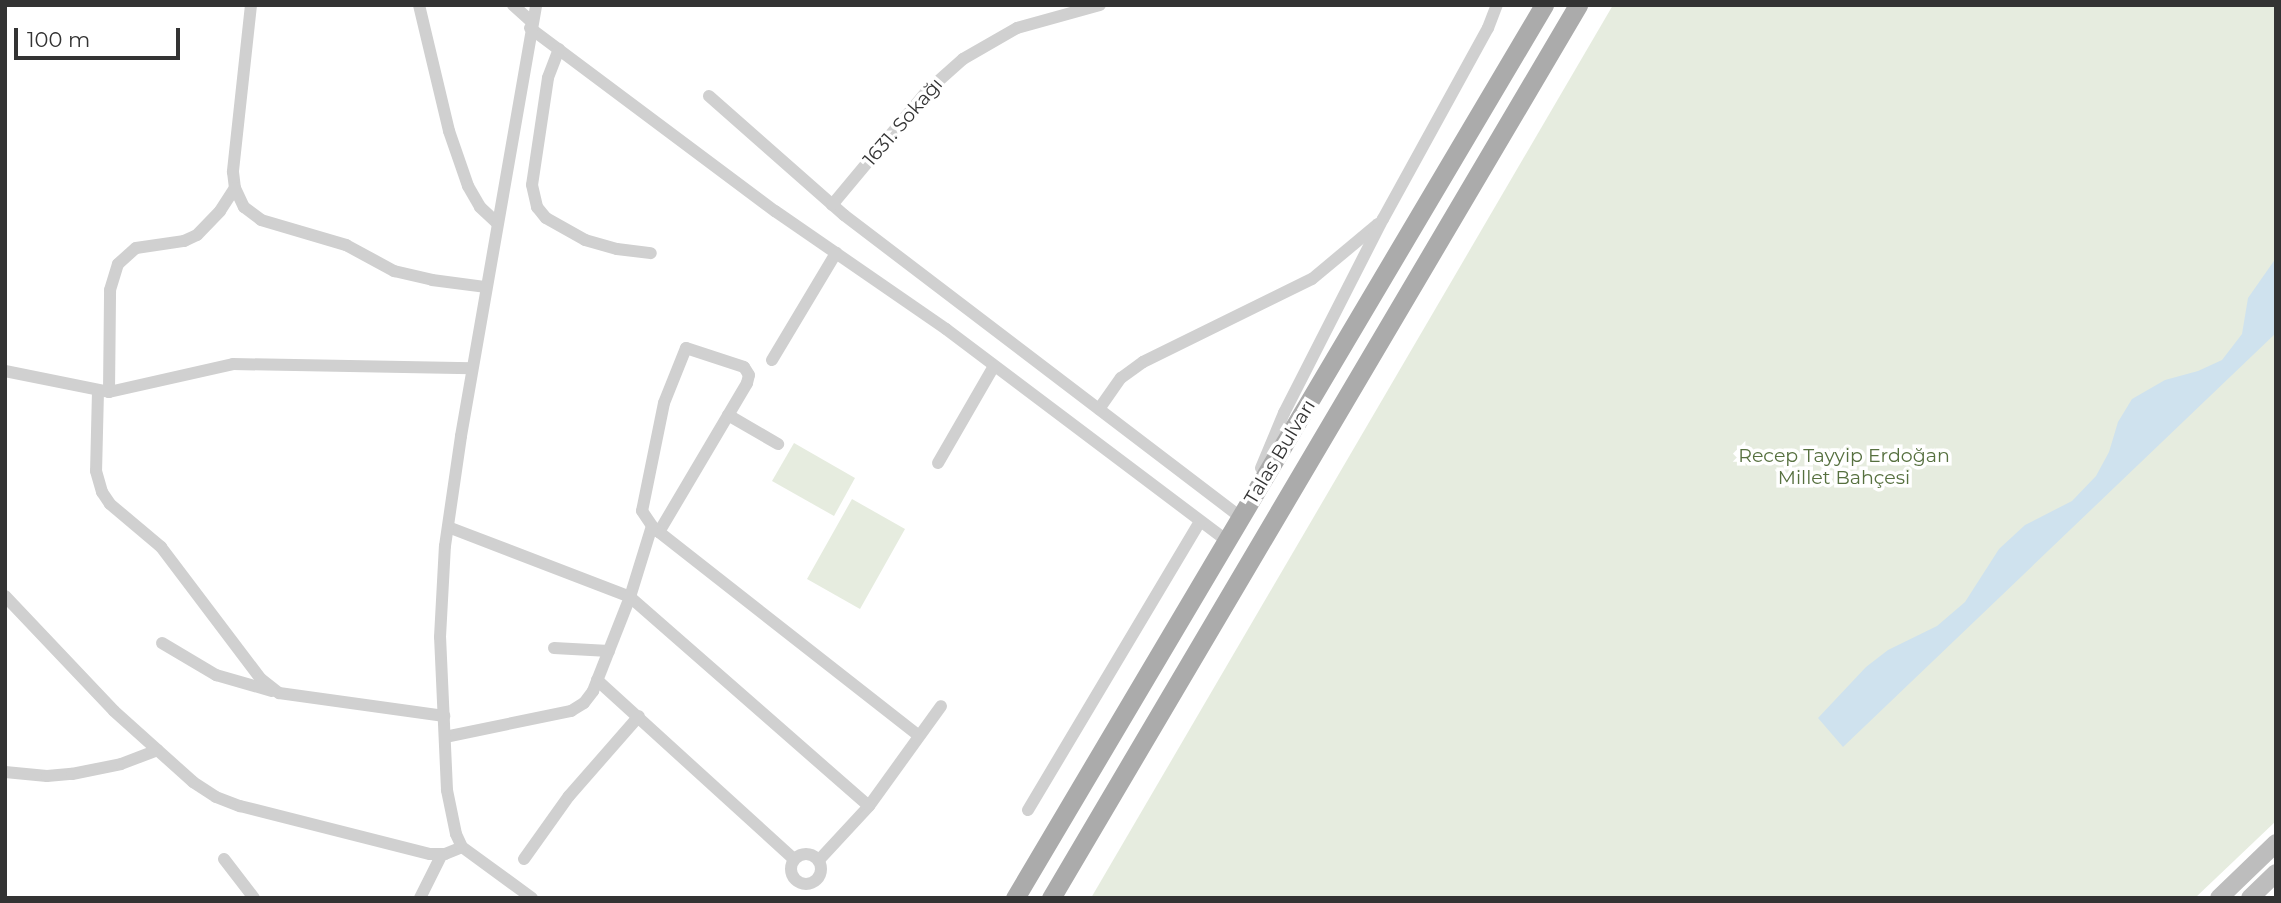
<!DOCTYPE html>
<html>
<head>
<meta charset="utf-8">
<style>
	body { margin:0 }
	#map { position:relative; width:2281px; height:903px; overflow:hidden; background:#fff; font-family:Montserrat,sans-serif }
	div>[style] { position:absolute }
	.green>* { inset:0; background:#e6ecdf }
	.water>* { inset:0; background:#cfe2ee }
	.street>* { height:12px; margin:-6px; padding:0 6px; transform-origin:6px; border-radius:6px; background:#d0d0d0 }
	.street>.ring { margin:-6px; padding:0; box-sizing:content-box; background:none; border:12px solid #d0d0d0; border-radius:50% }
	.secondary>* { height:18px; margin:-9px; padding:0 9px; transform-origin:9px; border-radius:9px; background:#bdbdbd }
	.primary>* { height:19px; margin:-9.5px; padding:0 9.5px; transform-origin:9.5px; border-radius:9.5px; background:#ababab }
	span { translate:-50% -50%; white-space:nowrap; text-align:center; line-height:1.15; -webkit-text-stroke:7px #fff; paint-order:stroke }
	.street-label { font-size:19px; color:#333 }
	.park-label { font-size:19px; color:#56703f }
	.frame { position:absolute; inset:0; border:7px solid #333; pointer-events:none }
	.scale { position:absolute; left:14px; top:28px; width:166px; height:32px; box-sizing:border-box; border:4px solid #333; border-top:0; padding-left:9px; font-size:21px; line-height:24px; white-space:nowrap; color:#333; -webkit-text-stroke:5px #fff; paint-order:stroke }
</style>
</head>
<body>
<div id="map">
	<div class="green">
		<i style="clip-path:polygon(1613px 5px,2276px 5px,2276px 821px,2195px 898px,1091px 898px)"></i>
		<i style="clip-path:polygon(794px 443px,855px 478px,834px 516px,772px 481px)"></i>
		<i style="clip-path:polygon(852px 499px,905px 529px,860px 609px,807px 579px)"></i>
	</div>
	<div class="water">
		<i style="clip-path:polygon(2276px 258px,2276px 333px,1843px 747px,1818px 718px,1866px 667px,1888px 650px,1937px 626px,1965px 602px,1999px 549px,2025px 525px,2072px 501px,2096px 476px,2109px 452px,2118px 422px,2132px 399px,2165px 380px,2198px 371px,2222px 360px,2242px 334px,2248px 298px)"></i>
	</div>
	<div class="street">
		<i style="left:251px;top:5px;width:168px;rotate:96.2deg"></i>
		<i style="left:233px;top:172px;width:16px;rotate:83deg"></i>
		<i style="left:235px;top:188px;width:21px;rotate:65deg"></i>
		<i style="left:244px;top:207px;width:21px;rotate:37deg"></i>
		<i style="left:261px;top:220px;width:89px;rotate:16.4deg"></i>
		<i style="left:346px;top:245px;width:55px;rotate:28.4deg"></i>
		<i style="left:394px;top:271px;width:39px;rotate:13deg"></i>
		<i style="left:432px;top:280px;width:53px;rotate:7.5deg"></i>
		<i style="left:419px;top:5px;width:130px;rotate:76.6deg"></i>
		<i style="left:449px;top:131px;width:58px;rotate:70.9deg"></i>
		<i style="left:468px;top:186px;width:24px;rotate:60deg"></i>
		<i style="left:480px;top:207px;width:22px;rotate:43deg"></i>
		<i style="left:513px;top:5px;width:25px;rotate:42deg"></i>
		<i style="left:530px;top:28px;width:306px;rotate:36.8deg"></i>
		<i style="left:775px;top:211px;width:208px;rotate:34.6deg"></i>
		<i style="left:946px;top:329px;width:352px;rotate:37deg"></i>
		<i style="left:559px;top:49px;width:31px;rotate:111deg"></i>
		<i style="left:548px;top:78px;width:108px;rotate:98.5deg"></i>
		<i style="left:532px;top:185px;width:23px;rotate:77deg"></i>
		<i style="left:537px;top:207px;width:14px;rotate:51deg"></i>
		<i style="left:546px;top:218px;width:45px;rotate:29.4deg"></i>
		<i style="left:585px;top:240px;width:33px;rotate:16deg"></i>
		<i style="left:617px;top:249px;width:34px;rotate:7deg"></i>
		<i style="left:709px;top:96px;width:180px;rotate:41.4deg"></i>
		<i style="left:844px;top:215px;width:499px;rotate:37.3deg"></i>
		<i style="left:1241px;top:517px;width:4px;rotate:-56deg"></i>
		<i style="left:832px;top:205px;width:147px;rotate:-50.2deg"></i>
		<i style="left:926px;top:92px;width:50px;rotate:-41.7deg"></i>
		<i style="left:963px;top:59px;width:62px;rotate:-29.9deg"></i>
		<i style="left:1017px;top:28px;width:86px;rotate:-15.5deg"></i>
		<i style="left:772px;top:360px;width:125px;rotate:-59.1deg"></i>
		<i style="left:5px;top:371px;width:106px;rotate:11.4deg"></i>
		<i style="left:109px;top:392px;width:127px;rotate:-12.7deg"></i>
		<i style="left:233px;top:364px;width:239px;rotate:1deg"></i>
		<i style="left:98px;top:391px;width:80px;rotate:91.4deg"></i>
		<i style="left:96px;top:471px;width:22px;rotate:74deg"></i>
		<i style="left:102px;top:492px;width:14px;rotate:56deg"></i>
		<i style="left:110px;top:504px;width:67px;rotate:40.1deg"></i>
		<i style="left:161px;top:547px;width:166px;rotate:52.9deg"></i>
		<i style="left:261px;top:679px;width:23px;rotate:38deg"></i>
		<i style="left:279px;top:693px;width:167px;rotate:7.9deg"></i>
		<i style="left:109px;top:392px;width:102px;rotate:-89.4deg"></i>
		<i style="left:110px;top:290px;width:27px;rotate:-73deg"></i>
		<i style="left:118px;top:264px;width:24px;rotate:-42deg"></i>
		<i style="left:136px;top:248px;width:49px;rotate:-8.3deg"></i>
		<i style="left:184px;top:241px;width:14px;rotate:-25deg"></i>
		<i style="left:197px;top:235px;width:33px;rotate:-46deg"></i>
		<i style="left:220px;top:211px;width:27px;rotate:-57deg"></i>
		<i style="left:1099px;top:409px;width:38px;rotate:-55deg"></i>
		<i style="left:1121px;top:378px;width:27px;rotate:-36deg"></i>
		<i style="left:1143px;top:362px;width:188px;rotate:-26.2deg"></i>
		<i style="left:1312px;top:279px;width:86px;rotate:-39.8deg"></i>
		<i style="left:728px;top:415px;width:58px;rotate:30.1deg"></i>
		<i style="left:938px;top:463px;width:112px;rotate:-60deg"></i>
		<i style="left:1261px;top:468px;width:60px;rotate:-67.3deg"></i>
		<i style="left:1284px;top:413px;width:218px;rotate:-63deg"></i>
		<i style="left:1383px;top:219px;width:218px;rotate:-61.2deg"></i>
		<i style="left:1488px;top:28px;width:25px;rotate:-69deg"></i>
		<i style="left:448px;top:527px;width:195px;rotate:21deg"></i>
		<i style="left:630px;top:597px;width:317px;rotate:41.2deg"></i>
		<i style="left:659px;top:532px;width:173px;rotate:-59.4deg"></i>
		<i style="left:747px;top:383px;width:8px;rotate:-76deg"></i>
		<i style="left:749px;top:375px;width:9px;rotate:-122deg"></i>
		<i style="left:744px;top:367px;width:61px;rotate:-161.9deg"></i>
		<i style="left:686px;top:348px;width:59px;rotate:111.8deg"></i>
		<i style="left:664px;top:403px;width:110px;rotate:101.5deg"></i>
		<i style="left:642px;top:511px;width:18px;rotate:56deg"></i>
		<i style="left:652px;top:526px;width:9px;rotate:41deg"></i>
		<i style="left:659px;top:532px;width:330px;rotate:38.1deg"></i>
		<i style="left:5px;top:596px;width:158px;rotate:46.5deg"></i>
		<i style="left:114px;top:711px;width:106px;rotate:41.9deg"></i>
		<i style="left:193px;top:782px;width:27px;rotate:33deg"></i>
		<i style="left:216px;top:797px;width:26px;rotate:21deg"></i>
		<i style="left:240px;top:806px;width:196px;rotate:14.2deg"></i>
		<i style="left:430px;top:854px;width:15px"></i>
		<i style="left:445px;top:854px;width:18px;rotate:-22deg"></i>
		<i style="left:162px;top:643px;width:63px;rotate:30.7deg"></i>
		<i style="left:216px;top:675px;width:58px;rotate:15.9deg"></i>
		<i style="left:554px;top:648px;width:55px;rotate:3.1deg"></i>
		<i style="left:597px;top:680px;width:266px;rotate:42.3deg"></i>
		<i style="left:445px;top:737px;width:129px;rotate:-11.7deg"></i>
		<i style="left:571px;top:711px;width:15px;rotate:-32deg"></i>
		<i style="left:584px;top:703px;width:15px;rotate:-53deg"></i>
		<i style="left:593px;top:691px;width:101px;rotate:-68.5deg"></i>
		<i style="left:630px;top:597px;width:74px;rotate:-72.8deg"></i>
		<i style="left:5px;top:772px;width:42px;rotate:5.4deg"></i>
		<i style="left:47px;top:776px;width:25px;rotate:-5deg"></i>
		<i style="left:72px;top:774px;width:50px;rotate:-11.5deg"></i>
		<i style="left:121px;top:764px;width:39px;rotate:-21deg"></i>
		<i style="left:1028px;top:810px;width:336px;rotate:-59.2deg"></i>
		<i class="ring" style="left:791px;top:854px;width:18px;height:18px"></i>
		<i style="left:224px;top:859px;width:49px;rotate:52.4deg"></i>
		<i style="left:524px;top:859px;width:77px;rotate:-54.5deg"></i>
		<i style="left:569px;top:796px;width:106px;rotate:-48.8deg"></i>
		<i style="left:819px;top:860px;width:74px;rotate:-47.2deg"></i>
		<i style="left:869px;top:806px;width:123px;rotate:-54.2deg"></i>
		<i style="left:420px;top:898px;width:49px;rotate:-63.4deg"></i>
		<i style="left:532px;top:898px;width:87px;rotate:-143.9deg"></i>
		<i style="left:462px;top:847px;width:14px;rotate:-115deg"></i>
		<i style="left:456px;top:834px;width:45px;rotate:-101.6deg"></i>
		<i style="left:447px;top:790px;width:153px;rotate:-92.6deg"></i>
		<i style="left:440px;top:637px;width:91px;rotate:-86.9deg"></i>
		<i style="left:445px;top:546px;width:111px;rotate:-81.7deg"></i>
		<i style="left:461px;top:436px;width:437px;rotate:-80.1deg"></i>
	</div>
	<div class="secondary">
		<i style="left:2219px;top:898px;width:79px;rotate:-44deg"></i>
		<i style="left:2250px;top:898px;width:36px;rotate:-44deg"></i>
	</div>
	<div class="primary">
		<i style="left:1015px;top:898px;width:1038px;rotate:-59.36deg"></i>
		<i style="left:1051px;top:898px;width:1037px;rotate:-59.45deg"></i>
	</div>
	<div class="street-label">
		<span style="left:903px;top:122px;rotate:-49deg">1631. Sokağı</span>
		<span style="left:1280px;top:452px;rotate:-59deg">Talas Bulvarı</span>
	</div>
	<div class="park-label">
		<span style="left:1844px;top:467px">Recep Tayyip Erdoğan<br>Millet Bahçesi</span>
	</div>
	<div class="frame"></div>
	<div class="scale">100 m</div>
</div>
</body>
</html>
